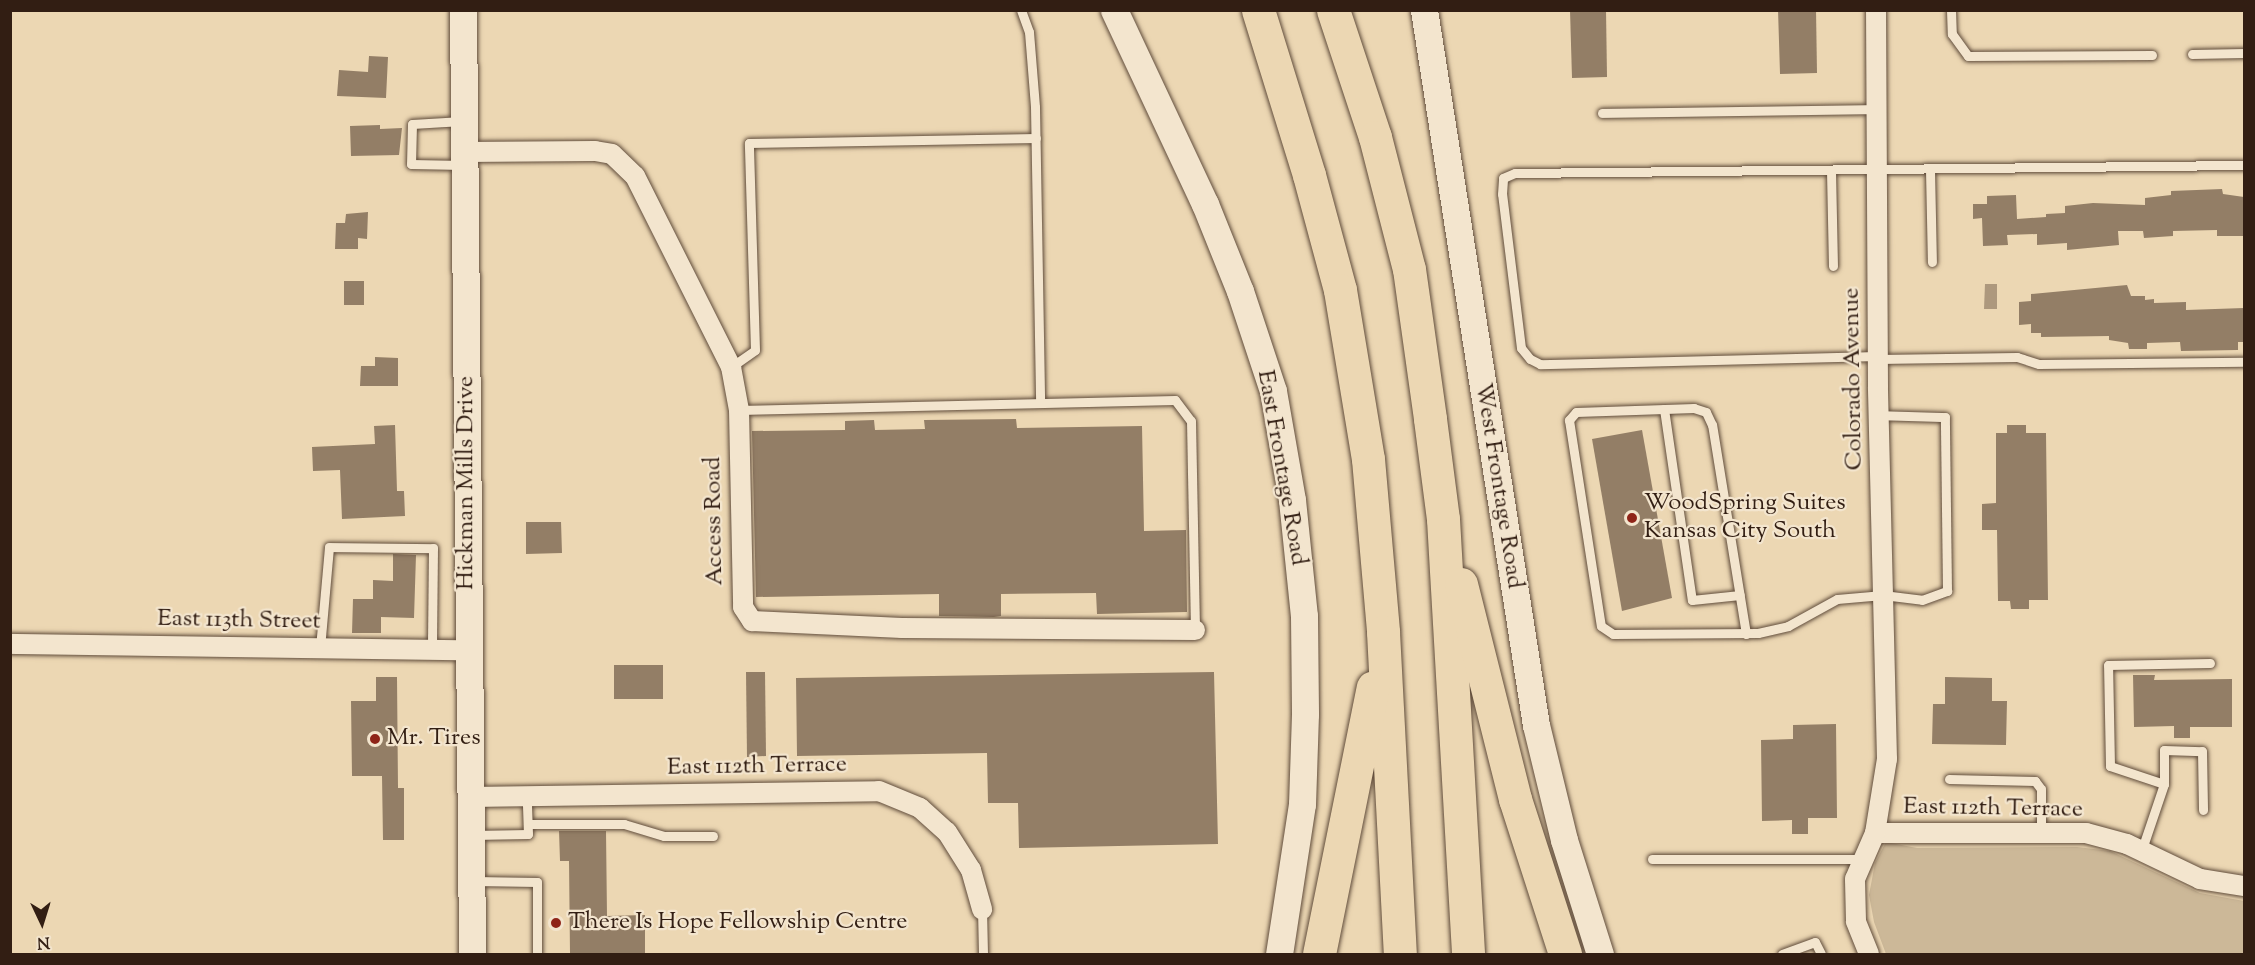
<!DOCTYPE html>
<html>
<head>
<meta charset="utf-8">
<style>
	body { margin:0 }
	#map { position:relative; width:2255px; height:965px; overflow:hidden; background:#ecd7b3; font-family:"Sorts Mill Goudy",serif }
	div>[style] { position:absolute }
	.green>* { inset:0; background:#ccb898 }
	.water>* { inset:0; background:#ad987d }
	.building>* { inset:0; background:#937e66 }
	.roads { filter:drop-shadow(0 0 2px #604c3b) drop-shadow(0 0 2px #604c3b) }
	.lane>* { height:9px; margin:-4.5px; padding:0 4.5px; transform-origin:4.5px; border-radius:4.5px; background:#f3e5ce }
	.street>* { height:20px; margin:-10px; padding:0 10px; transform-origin:10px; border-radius:10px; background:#f3e5ce }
	.secondary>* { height:27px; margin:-13.5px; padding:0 13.5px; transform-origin:13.5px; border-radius:13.5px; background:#f3e5ce }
	.highway>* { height:33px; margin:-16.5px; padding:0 16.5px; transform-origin:16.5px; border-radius:16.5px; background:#ecd7b3 }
	.dots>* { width:16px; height:16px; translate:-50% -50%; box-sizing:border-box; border:3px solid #f3e5ce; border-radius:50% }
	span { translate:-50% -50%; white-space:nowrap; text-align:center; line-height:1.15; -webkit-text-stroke:4.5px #f3e5ce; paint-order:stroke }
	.street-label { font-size:24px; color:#321e13 }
	.poi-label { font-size:24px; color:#321e13 }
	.left { translate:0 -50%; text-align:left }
	.frame { position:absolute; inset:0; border:12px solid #321e13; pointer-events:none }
	.north { position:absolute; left:12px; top:893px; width:60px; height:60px; -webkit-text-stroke:4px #f3e5ce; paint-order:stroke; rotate:176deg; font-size:16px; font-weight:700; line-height:24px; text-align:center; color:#321e13 }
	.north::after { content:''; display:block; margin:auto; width:21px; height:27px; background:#321e13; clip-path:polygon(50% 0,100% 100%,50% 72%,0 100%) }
</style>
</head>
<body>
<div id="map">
	<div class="green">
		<i style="clip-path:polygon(1886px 842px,1917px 848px,2077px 847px,2110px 851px,2200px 893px,2244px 901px,2244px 954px,1886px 954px,1874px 922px,1869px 895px,1875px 863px)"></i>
	</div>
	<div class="water">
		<i style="clip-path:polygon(1985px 284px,1997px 284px,1997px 309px,1984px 309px)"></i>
	</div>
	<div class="building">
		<i style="clip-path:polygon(1570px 10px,1606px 10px,1607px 77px,1572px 78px)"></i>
		<i style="clip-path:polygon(1778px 10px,1816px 10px,1817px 73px,1780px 74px)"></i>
		<i style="clip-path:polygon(369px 56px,388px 57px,386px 98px,337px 96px,339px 70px,368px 72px)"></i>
		<i style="clip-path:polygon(380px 125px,380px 129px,402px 128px,399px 155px,351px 156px,350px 126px)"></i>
		<i style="clip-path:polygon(2222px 189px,2223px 194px,2244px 197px,2244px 236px,2217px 236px,2217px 230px,2173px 231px,2173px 236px,2144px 238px,2143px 231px,2118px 231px,2119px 245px,2067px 250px,2067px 243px,2037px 245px,2037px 234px,2007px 235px,2008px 245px,1983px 246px,1982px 218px,1973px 219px,1973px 204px,1987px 204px,1987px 196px,2016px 195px,2017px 219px,2046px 217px,2046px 214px,2065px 213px,2065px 206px,2093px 203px,2145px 205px,2145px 198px,2171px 195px,2171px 191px)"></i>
		<i style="clip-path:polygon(368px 212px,367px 239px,358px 238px,358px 249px,335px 249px,336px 223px,345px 223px,346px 214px)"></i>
		<i style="clip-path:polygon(344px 281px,364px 281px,364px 305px,344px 305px)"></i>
		<i style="clip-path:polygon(2127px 285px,2131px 296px,2145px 296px,2145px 300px,2154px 299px,2154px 303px,2186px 302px,2186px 310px,2244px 308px,2244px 342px,2238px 342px,2238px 350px,2181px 351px,2180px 342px,2147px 343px,2147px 349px,2129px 349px,2128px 343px,2109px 340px,2109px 336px,2041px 337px,2041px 333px,2031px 333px,2031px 324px,2019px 325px,2019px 302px,2031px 301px,2031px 294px)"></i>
		<i style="clip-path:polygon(375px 357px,398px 358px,398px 386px,360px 386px,361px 366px,375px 366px)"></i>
		<i style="clip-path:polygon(1016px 419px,1017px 428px,1142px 426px,1144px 531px,1186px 530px,1187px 612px,1097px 614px,1096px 593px,1001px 594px,1001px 616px,994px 617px,939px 616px,939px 594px,756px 597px,752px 431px,845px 430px,845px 421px,874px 420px,875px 430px,925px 429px,924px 420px)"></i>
		<i style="clip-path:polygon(395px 425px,397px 491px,404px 491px,405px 516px,342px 519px,340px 470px,313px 471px,312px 447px,375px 444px,374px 426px)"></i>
		<i style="clip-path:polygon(2007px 425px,2026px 425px,2026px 433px,2046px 433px,2048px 600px,2029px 600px,2029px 609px,2011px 609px,2010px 601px,1998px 601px,1997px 530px,1982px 530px,1982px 504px,1996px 503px,1996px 433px,2007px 433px)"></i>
		<i style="clip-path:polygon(1642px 430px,1672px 598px,1622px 611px,1592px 439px)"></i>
		<i style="clip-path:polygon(526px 522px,561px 522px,562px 553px,526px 554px)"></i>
		<i style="clip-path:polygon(393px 554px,416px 555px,414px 618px,381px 617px,381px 633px,352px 633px,353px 599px,373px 599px,373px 580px,393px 581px)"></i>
		<i style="clip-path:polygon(614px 665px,663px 665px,663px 699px,614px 699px)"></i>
		<i style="clip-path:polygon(746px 672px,765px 672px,766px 756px,747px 757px)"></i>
		<i style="clip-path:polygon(1214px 672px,1218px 844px,1019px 848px,1018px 803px,988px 803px,987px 753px,797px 756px,796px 678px)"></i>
		<i style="clip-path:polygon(2133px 675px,2155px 675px,2154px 680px,2232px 679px,2232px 727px,2190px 727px,2190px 738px,2174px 738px,2174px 726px,2134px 727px)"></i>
		<i style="clip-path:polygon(376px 677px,397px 677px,398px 788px,404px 788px,404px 840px,383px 840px,382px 776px,352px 776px,351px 701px,376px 701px)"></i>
		<i style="clip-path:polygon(1945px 677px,1992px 678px,1992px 701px,2007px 701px,2006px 745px,1932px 744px,1933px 704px,1945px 704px)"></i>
		<i style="clip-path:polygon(1836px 724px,1837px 818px,1808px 818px,1808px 834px,1792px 834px,1792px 820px,1762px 821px,1761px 740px,1793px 739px,1793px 725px)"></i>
		<i style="clip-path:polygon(559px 831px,606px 831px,607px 916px,645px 915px,645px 953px,570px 954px,569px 861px,560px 861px)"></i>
	</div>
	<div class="roads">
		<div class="lane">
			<i style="left:1021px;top:10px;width:23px;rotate:70deg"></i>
			<i style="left:1029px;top:32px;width:75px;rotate:85.4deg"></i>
			<i style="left:1035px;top:107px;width:296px;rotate:89deg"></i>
			<i style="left:1951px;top:10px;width:24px;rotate:88deg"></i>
			<i style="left:1952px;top:34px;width:27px;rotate:54deg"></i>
			<i style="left:1968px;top:56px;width:184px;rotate:-0.3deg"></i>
			<i style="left:2192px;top:54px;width:52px;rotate:-1.1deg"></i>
			<i style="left:1602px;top:113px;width:275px;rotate:-0.8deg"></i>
			<i style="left:462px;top:121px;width:50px;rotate:176.6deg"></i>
			<i style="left:412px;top:124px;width:40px;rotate:91.4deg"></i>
			<i style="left:411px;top:164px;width:52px;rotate:1.1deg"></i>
			<i style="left:1930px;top:170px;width:92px;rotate:88.8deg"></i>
			<i style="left:1831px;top:171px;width:95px;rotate:88.8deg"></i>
			<i style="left:1878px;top:356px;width:338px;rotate:178.6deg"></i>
			<i style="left:1540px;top:364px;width:11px;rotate:-153deg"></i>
			<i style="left:1530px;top:359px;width:14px;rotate:-129deg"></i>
			<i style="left:1521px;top:348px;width:155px;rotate:-97deg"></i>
			<i style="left:1502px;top:194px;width:16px;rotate:-86deg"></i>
			<i style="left:1503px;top:178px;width:13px;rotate:-23deg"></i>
			<i style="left:1515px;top:173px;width:729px;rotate:-0.63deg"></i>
			<i style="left:1878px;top:359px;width:139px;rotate:-0.8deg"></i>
			<i style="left:2017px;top:357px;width:23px;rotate:18deg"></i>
			<i style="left:2039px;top:364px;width:205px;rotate:-0.6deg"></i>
			<i style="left:731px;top:367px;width:29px;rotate:-35deg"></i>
			<i style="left:755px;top:350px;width:207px;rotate:-91.7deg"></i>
			<i style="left:749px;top:143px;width:287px;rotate:-1deg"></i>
			<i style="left:1664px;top:409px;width:193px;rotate:81.7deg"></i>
			<i style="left:1692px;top:600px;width:48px;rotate:-5.9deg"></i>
			<i style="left:739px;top:410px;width:436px;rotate:-1.3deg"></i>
			<i style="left:1175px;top:400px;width:26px;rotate:53deg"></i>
			<i style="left:1191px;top:421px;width:209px;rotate:88.9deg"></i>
			<i style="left:1746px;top:634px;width:212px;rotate:-99.2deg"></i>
			<i style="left:1712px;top:425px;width:14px;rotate:-115deg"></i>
			<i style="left:1706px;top:412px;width:13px;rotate:-162deg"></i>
			<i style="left:1694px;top:408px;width:118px;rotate:178.1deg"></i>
			<i style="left:1576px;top:412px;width:11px;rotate:131deg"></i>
			<i style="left:1569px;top:420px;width:208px;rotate:81.2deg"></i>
			<i style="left:1601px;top:626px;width:14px;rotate:34deg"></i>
			<i style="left:1613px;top:634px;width:145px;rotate:-0.4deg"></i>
			<i style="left:1758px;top:633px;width:31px;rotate:-13deg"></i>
			<i style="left:1788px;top:626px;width:56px;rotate:-28.9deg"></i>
			<i style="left:1837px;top:599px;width:46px;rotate:-5deg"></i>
			<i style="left:1883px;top:595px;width:39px;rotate:7deg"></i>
			<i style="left:1922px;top:600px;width:27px;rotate:-20deg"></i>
			<i style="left:1947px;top:591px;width:174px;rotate:-90.7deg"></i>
			<i style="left:1945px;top:417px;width:66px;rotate:-178.3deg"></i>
			<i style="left:320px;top:648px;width:101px;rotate:-84.9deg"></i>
			<i style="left:329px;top:547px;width:104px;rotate:0.6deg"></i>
			<i style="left:433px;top:548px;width:101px;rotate:90.6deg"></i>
			<i style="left:1949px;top:779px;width:86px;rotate:1.3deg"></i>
			<i style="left:2035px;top:781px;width:10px;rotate:53deg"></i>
			<i style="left:2041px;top:789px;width:44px;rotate:90deg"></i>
			<i style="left:2164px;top:784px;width:34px;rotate:-90deg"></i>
			<i style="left:2164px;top:750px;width:38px;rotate:2deg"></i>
			<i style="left:2202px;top:751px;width:59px;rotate:89deg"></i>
			<i style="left:528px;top:824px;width:96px"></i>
			<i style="left:624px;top:824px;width:42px;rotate:16.7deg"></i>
			<i style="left:664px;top:836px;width:49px"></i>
			<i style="left:473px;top:835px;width:55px;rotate:-1deg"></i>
			<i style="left:528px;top:834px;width:38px;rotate:-92deg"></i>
			<i style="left:2141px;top:852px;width:72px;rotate:-71.3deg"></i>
			<i style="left:2164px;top:784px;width:57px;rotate:-161.6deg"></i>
			<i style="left:2110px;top:766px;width:101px;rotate:-91.1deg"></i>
			<i style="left:2108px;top:665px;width:102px;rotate:-1.1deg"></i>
			<i style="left:1652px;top:859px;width:210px"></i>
			<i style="left:474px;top:881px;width:63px;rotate:0.9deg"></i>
			<i style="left:537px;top:882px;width:72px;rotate:90deg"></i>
			<i style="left:982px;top:909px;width:45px;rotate:88.7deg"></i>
			<i style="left:1782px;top:954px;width:35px;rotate:-20deg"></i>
			<i style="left:1815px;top:942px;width:13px;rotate:63deg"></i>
		</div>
		<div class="street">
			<i style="left:465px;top:152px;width:130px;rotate:-0.4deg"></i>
			<i style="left:595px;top:151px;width:17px;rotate:10deg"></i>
			<i style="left:612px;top:154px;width:32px;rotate:44deg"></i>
			<i style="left:635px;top:176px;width:214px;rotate:63.3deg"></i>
			<i style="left:731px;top:367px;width:44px;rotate:79.5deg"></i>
			<i style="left:739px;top:410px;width:197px;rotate:88.8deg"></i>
			<i style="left:743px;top:607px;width:17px;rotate:57deg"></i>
			<i style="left:752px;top:621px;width:150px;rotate:2.7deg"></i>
			<i style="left:902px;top:628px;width:293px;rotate:0.4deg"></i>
			<i style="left:10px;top:644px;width:458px;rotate:0.8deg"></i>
			<i style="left:470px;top:797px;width:409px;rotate:-0.8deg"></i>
			<i style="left:879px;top:791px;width:44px;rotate:22.5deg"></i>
			<i style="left:920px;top:808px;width:36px;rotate:42deg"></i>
			<i style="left:947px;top:832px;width:45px;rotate:57.7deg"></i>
			<i style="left:971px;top:870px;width:41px;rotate:74.2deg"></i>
			<i style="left:1875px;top:833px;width:211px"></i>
			<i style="left:2086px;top:833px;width:42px;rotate:15deg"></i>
			<i style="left:2127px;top:844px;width:81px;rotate:25.6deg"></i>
			<i style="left:2200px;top:879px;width:45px;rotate:9deg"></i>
			<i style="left:1869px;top:954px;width:35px;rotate:-112deg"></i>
			<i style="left:1856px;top:921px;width:42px;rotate:-91.4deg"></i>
			<i style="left:1855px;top:879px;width:50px;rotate:-66.5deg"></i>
			<i style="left:1875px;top:833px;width:75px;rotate:-80.8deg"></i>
			<i style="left:1887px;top:759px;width:372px;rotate:-91.4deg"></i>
			<i style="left:1878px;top:387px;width:377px;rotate:-90.3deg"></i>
		</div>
		<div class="secondary">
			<i style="left:463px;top:10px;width:944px;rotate:89.45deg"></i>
			<i style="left:1114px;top:10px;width:214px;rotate:64.9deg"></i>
			<i style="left:1205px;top:204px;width:94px;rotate:68.1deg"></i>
			<i style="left:1240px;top:291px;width:105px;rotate:71.7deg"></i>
			<i style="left:1273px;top:391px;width:111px;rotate:80.1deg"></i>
			<i style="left:1292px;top:500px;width:117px;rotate:84.1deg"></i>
			<i style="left:1304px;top:616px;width:98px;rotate:89.4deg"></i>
			<i style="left:1305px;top:714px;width:90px;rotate:91.9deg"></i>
			<i style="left:1302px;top:804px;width:152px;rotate:98.7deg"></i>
			<i style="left:1424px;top:10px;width:724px;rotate:81.1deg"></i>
			<i style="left:1536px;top:725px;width:118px;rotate:76.3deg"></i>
			<i style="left:1564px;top:840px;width:120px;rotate:72.5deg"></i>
		</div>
		<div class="highway">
			<i style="left:1258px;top:10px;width:173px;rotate:72.8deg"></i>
			<i style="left:1309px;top:175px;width:119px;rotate:74.9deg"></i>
			<i style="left:1340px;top:290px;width:171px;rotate:80.6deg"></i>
			<i style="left:1368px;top:459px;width:174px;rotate:85deg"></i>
			<i style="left:1383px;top:632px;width:322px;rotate:87deg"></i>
			<i style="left:1333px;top:10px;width:134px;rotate:71.7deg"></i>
			<i style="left:1375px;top:137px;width:136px;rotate:75.6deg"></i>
			<i style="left:1409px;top:269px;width:151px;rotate:82deg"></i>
			<i style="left:1430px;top:419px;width:101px;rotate:82.6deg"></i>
			<i style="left:1443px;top:519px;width:436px;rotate:86.7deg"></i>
			<i style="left:1461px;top:584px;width:222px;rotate:75.9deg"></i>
			<i style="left:1515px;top:799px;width:163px;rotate:72.1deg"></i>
			<i style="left:1319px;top:954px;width:272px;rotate:-78.6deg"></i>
		</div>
	</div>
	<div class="dots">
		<i style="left:1632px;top:518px;background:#8f2418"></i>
		<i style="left:375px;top:739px;background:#8f2418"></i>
		<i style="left:556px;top:923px;background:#8f2418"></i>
	</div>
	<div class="street-label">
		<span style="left:1854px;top:379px;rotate:-91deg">Colorado Avenue</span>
		<span style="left:1281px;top:468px;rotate:80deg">East Frontage Road</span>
		<span style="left:467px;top:483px;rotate:-90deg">Hickman Mills Drive</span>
		<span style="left:1498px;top:486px;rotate:81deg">West Frontage Road</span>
		<span style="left:715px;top:521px;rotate:-91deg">Access Road</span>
		<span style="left:239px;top:621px;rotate:1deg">East 113th Street</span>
		<span style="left:757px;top:767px;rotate:-1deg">East 112th Terrace</span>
		<span style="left:1993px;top:809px;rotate:1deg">East 112th Terrace</span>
	</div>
	<div class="poi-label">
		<span class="left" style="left:1644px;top:518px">WoodSpring Suites<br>Kansas City South</span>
		<span class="left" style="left:387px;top:739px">Mr. Tires</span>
		<span class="left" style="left:568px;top:923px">There Is Hope Fellowship Centre</span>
	</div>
	<div class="frame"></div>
	<div class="north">N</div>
</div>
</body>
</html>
